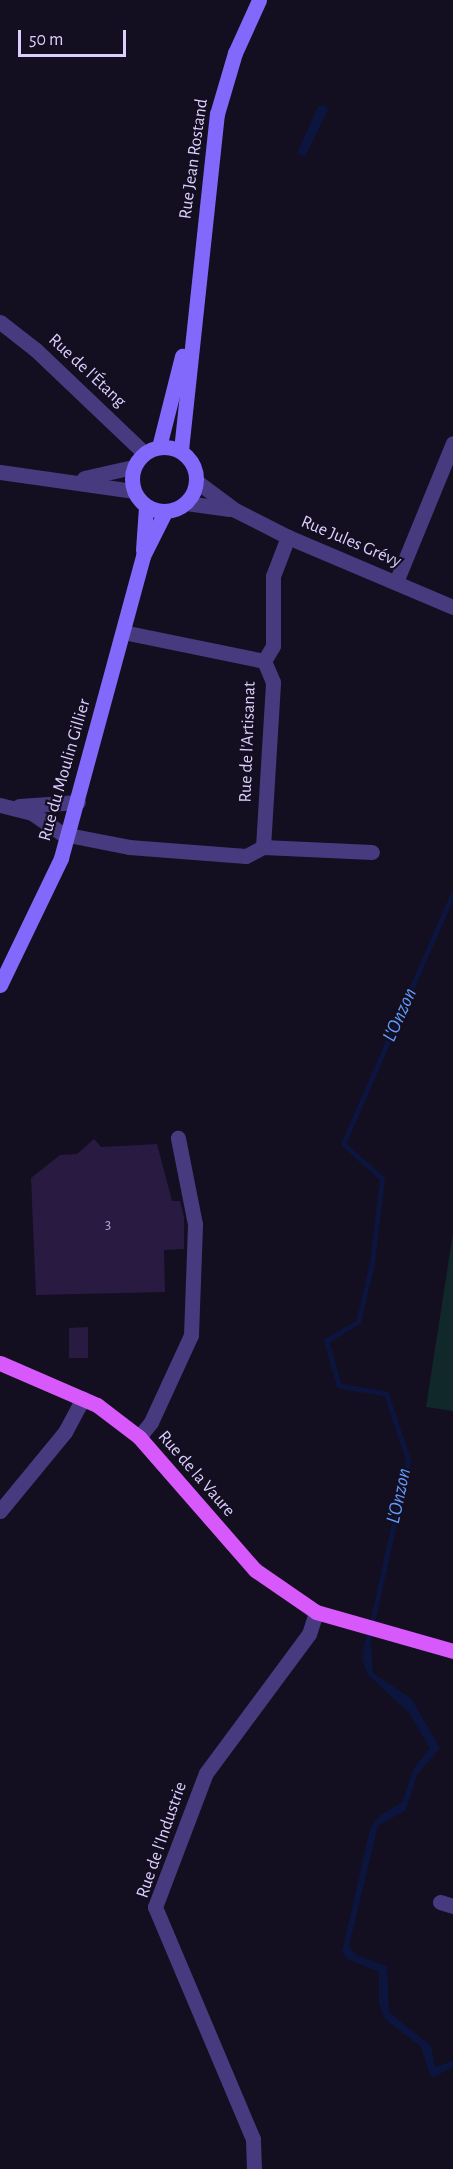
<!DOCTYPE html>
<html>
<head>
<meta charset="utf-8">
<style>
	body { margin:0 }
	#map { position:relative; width:453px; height:2169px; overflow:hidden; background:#140e21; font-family:"Alegreya Sans",sans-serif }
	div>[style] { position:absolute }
	.green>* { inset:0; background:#11282b }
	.water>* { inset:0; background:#0b153e }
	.stream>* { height:4.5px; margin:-2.25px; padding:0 2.25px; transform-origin:2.25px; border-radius:2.25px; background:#0b153e }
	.building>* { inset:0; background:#291a42 }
	.street>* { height:15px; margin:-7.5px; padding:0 7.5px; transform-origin:7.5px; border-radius:7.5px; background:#473a7f }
	.secondary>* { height:15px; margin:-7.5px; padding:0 7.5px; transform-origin:7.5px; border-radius:7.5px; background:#8369fb }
	.secondary>.ring { margin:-7.5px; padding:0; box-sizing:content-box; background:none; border:15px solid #8369fb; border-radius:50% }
	.primary>* { height:15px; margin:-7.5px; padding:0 7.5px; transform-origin:7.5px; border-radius:7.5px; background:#d859fb }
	span { translate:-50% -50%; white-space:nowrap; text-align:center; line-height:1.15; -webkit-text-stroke:4.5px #140e21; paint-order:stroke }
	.number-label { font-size:15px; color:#afa2cf }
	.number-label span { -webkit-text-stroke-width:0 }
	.street-label { font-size:18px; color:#dccffe }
	.water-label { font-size:20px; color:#609bfb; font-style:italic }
	.scale { position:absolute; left:18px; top:30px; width:108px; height:27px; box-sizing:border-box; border:3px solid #dccffe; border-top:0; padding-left:8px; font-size:18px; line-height:21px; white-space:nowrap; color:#dccffe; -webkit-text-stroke:4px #140e21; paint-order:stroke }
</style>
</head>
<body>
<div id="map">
	<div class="green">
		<i style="clip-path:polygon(453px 1233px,453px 1411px,426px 1407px)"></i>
	</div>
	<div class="water">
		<i style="clip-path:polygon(325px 105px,328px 110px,305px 157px,297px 153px,318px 106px)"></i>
		<i style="clip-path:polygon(365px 1640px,371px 1642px,373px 1673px,411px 1698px,440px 1748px,417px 1775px,406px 1810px,378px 1826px,349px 1946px,356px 1955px,387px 1966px,389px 2012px,431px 2046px,435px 2067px,453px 2061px,453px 2067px,434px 2077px,430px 2076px,421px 2047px,385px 2019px,379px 2004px,379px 1972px,347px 1959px,342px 1952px,370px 1829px,378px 1817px,402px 1802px,414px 1768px,430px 1748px,409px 1713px,368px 1675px,362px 1659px)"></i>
	</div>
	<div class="stream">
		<i style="left:367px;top:1645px;width:189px;rotate:-77.5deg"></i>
		<i style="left:408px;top:1460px;width:70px;rotate:-108.4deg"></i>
		<i style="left:386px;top:1394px;width:48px;rotate:-170.3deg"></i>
		<i style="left:339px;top:1386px;width:47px;rotate:-106.1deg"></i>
		<i style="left:326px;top:1341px;width:37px;rotate:-31deg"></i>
		<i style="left:358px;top:1322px;width:61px;rotate:-76.7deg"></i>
		<i style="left:372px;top:1263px;width:85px;rotate:-83.2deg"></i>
		<i style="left:382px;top:1179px;width:52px;rotate:-138.1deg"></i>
		<i style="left:343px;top:1144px;width:273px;rotate:-66.3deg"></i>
	</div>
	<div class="building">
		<i style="clip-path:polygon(94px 1139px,101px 1147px,157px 1144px,172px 1201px,180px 1201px,184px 1217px,184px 1249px,164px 1250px,165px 1292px,36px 1295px,31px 1178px,60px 1155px,77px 1154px)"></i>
		<i style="clip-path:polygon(88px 1327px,88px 1358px,69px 1358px,69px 1328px)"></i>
	</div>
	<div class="street">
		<i style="left:0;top:322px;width:46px;rotate:37.9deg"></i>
		<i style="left:36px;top:350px;width:149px;rotate:43.6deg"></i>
		<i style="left:0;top:472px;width:134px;rotate:8.1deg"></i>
		<i style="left:84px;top:478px;width:50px;rotate:-12.7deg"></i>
		<i style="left:196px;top:481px;width:49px;rotate:36.6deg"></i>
		<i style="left:235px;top:510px;width:59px;rotate:27deg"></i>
		<i style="left:288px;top:537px;width:179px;rotate:23deg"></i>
		<i style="left:186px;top:503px;width:44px;rotate:7.8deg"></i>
		<i style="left:396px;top:582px;width:150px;rotate:-67.7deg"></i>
		<i style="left:123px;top:632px;width:144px;rotate:11.6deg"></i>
		<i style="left:0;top:805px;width:33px;rotate:14deg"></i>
		<i style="left:32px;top:813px;width:42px;rotate:34.4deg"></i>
		<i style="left:19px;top:806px;width:59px;rotate:-3.9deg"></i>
		<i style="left:68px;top:835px;width:62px;rotate:11.1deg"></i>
		<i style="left:129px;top:847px;width:117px;rotate:4.4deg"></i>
		<i style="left:246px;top:856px;width:19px;rotate:-28deg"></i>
		<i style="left:263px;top:847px;width:109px;rotate:2.6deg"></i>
		<i style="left:263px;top:847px;width:165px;rotate:-86.5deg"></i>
		<i style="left:273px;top:682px;width:23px;rotate:-113deg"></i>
		<i style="left:264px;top:661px;width:17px;rotate:-59deg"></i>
		<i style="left:273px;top:646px;width:70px;rotate:-90deg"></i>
		<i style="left:273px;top:576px;width:42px;rotate:-69deg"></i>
		<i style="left:139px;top:1437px;width:19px;rotate:-51deg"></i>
		<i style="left:151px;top:1422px;width:96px;rotate:-65.3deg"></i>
		<i style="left:191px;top:1335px;width:111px;rotate:-87.9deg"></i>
		<i style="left:195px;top:1224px;width:88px;rotate:-101.2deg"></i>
		<i style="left:0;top:1511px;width:102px;rotate:-50.6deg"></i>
		<i style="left:65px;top:1432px;width:38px;rotate:-62deg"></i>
		<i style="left:440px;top:1902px;width:14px;rotate:17deg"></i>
		<i style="left:254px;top:2169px;width:30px;rotate:-92deg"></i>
		<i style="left:253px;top:2139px;width:252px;rotate:-112.9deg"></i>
		<i style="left:155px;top:1907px;width:143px;rotate:-69.2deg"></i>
		<i style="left:206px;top:1773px;width:173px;rotate:-53.5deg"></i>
		<i style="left:309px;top:1634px;width:23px;rotate:-72deg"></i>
	</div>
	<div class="secondary">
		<i class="ring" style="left:132px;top:447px;width:49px;height:49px"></i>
		<i style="left:159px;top:447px;width:94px;rotate:-75.8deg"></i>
		<i style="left:181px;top:450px;width:338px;rotate:-83.9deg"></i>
		<i style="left:217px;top:114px;width:64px;rotate:-73.6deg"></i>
		<i style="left:235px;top:53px;width:58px;rotate:-65.6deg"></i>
		<i style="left:143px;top:550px;width:43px;rotate:-86deg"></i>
		<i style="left:0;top:985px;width:141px;rotate:-64.3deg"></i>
		<i style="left:61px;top:858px;width:313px;rotate:-74.8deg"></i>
		<i style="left:143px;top:556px;width:49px;rotate:-63.4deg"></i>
	</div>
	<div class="primary">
		<i style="left:0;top:1363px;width:106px;rotate:23.4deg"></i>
		<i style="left:97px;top:1405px;width:53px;rotate:37.3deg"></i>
		<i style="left:139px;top:1437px;width:176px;rotate:48.9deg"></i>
		<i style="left:255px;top:1570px;width:74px;rotate:34.5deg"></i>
		<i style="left:316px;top:1612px;width:142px;rotate:15.9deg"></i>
	</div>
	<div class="number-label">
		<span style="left:108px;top:1225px">3</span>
	</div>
	<div class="street-label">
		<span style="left:194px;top:159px;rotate:-82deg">Rue Jean Rostand</span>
		<span style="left:87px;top:371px;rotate:43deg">Rue de l'Étang</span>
		<span style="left:351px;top:542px;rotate:23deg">Rue Jules Grévy</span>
		<span style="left:248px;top:742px;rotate:-88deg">Rue de l'Artisanat</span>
		<span style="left:65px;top:770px;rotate:-74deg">Rue du Moulin Gillier</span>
		<span style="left:196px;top:1474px;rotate:49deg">Rue de la Vaure</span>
		<span style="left:162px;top:1840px;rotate:-71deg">Rue de l'Industrie</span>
	</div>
	<div class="water-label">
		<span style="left:400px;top:1015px;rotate:-66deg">L'Onzon</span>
		<span style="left:399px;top:1496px;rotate:-78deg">L'Onzon</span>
	</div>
	<div class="scale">50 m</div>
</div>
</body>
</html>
